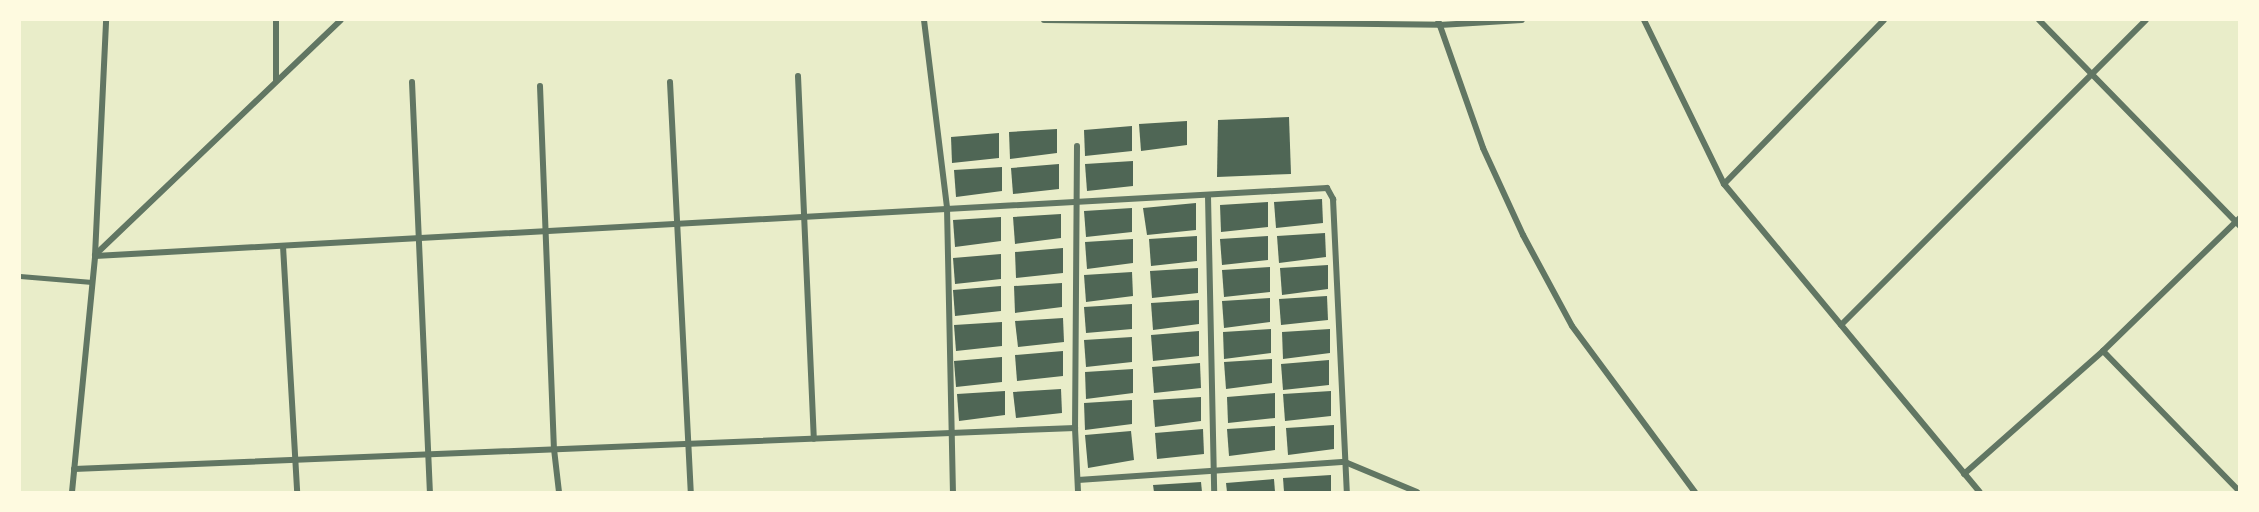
<!DOCTYPE html>
<html>
<head>
<meta charset="utf-8">
<style>
	body { margin:0 }
	#map { position:relative; width:2259px; height:512px; overflow:hidden; background:#e9edc9; font-family:Inter,sans-serif }
	div>[style] { position:absolute }
	.building>* { inset:0; background:#4f6655 }
	.service>* { height:4.5px; margin:-2.25px; padding:0 2.25px; transform-origin:2.25px; border-radius:2.25px; background:#617663 }
	.minor>* { height:6px; margin:-3px; padding:0 3px; transform-origin:3px; border-radius:3px; background:#617663 }
	span { translate:-50% -50%; white-space:nowrap; text-align:center; line-height:1.15; -webkit-text-stroke:6px #fefae0; paint-order:stroke }
	.frame { position:absolute; inset:0; border:21px solid #fefae0; pointer-events:none }
</style>
</head>
<body>
<div id="map">
	<div class="building">
		<i style="clip-path:polygon(1289px 117px,1291px 174px,1217px 177px,1218px 120px)"></i>
		<i style="clip-path:polygon(1187px 121px,1187px 145px,1141px 151px,1139px 124px)"></i>
		<i style="clip-path:polygon(1132px 126px,1132px 151px,1085px 156px,1084px 130px)"></i>
		<i style="clip-path:polygon(1057px 129px,1057px 153px,1010px 159px,1009px 132px)"></i>
		<i style="clip-path:polygon(999px 133px,999px 158px,952px 163px,951px 137px)"></i>
		<i style="clip-path:polygon(1133px 161px,1133px 186px,1087px 191px,1085px 164px)"></i>
		<i style="clip-path:polygon(1059px 164px,1059px 189px,1013px 194px,1011px 168px)"></i>
		<i style="clip-path:polygon(1002px 167px,1002px 191px,956px 197px,954px 170px)"></i>
		<i style="clip-path:polygon(1322px 199px,1323px 223px,1276px 228px,1274px 202px)"></i>
		<i style="clip-path:polygon(1268px 202px,1268px 227px,1221px 232px,1220px 205px)"></i>
		<i style="clip-path:polygon(1196px 203px,1196px 230px,1147px 235px,1143px 208px)"></i>
		<i style="clip-path:polygon(1132px 208px,1132px 232px,1086px 237px,1084px 211px)"></i>
		<i style="clip-path:polygon(1061px 214px,1061px 238px,1015px 244px,1013px 217px)"></i>
		<i style="clip-path:polygon(1001px 217px,1001px 241px,955px 247px,953px 220px)"></i>
		<i style="clip-path:polygon(1325px 233px,1326px 257px,1279px 263px,1277px 236px)"></i>
		<i style="clip-path:polygon(1197px 236px,1197px 261px,1151px 266px,1149px 239px)"></i>
		<i style="clip-path:polygon(1268px 236px,1268px 260px,1222px 265px,1220px 239px)"></i>
		<i style="clip-path:polygon(1133px 239px,1133px 263px,1087px 269px,1085px 242px)"></i>
		<i style="clip-path:polygon(1063px 248px,1063px 273px,1016px 278px,1015px 252px)"></i>
		<i style="clip-path:polygon(1001px 254px,1001px 279px,955px 284px,953px 258px)"></i>
		<i style="clip-path:polygon(1328px 265px,1328px 289px,1282px 295px,1280px 268px)"></i>
		<i style="clip-path:polygon(1270px 267px,1270px 292px,1224px 297px,1222px 270px)"></i>
		<i style="clip-path:polygon(1198px 268px,1198px 293px,1152px 298px,1150px 271px)"></i>
		<i style="clip-path:polygon(1132px 272px,1133px 296px,1086px 302px,1084px 275px)"></i>
		<i style="clip-path:polygon(1062px 283px,1062px 307px,1015px 313px,1014px 286px)"></i>
		<i style="clip-path:polygon(1001px 286px,1001px 311px,955px 316px,953px 290px)"></i>
		<i style="clip-path:polygon(1327px 296px,1328px 320px,1281px 325px,1279px 299px)"></i>
		<i style="clip-path:polygon(1270px 298px,1270px 322px,1224px 328px,1222px 301px)"></i>
		<i style="clip-path:polygon(1199px 300px,1199px 324px,1153px 330px,1151px 303px)"></i>
		<i style="clip-path:polygon(1132px 304px,1132px 329px,1086px 333px,1084px 307px)"></i>
		<i style="clip-path:polygon(1063px 318px,1064px 342px,1018px 347px,1015px 321px)"></i>
		<i style="clip-path:polygon(1002px 322px,1002px 346px,956px 351px,954px 325px)"></i>
		<i style="clip-path:polygon(1271px 329px,1271px 353px,1224px 359px,1223px 332px)"></i>
		<i style="clip-path:polygon(1330px 329px,1330px 353px,1283px 359px,1282px 332px)"></i>
		<i style="clip-path:polygon(1199px 331px,1199px 356px,1153px 361px,1151px 335px)"></i>
		<i style="clip-path:polygon(1132px 337px,1132px 362px,1086px 367px,1084px 340px)"></i>
		<i style="clip-path:polygon(1063px 351px,1063px 376px,1017px 381px,1015px 355px)"></i>
		<i style="clip-path:polygon(1002px 357px,1002px 382px,956px 387px,954px 361px)"></i>
		<i style="clip-path:polygon(1272px 359px,1272px 383px,1226px 389px,1224px 362px)"></i>
		<i style="clip-path:polygon(1329px 360px,1329px 385px,1283px 390px,1281px 364px)"></i>
		<i style="clip-path:polygon(1200px 363px,1201px 388px,1154px 393px,1152px 367px)"></i>
		<i style="clip-path:polygon(1133px 369px,1133px 393px,1086px 399px,1085px 372px)"></i>
		<i style="clip-path:polygon(1061px 389px,1062px 413px,1016px 418px,1013px 392px)"></i>
		<i style="clip-path:polygon(1005px 391px,1005px 415px,959px 421px,957px 394px)"></i>
		<i style="clip-path:polygon(1331px 391px,1331px 416px,1285px 421px,1283px 394px)"></i>
		<i style="clip-path:polygon(1275px 393px,1275px 418px,1228px 423px,1227px 397px)"></i>
		<i style="clip-path:polygon(1201px 397px,1201px 421px,1155px 427px,1153px 400px)"></i>
		<i style="clip-path:polygon(1132px 400px,1132px 424px,1085px 430px,1084px 403px)"></i>
		<i style="clip-path:polygon(1334px 425px,1334px 449px,1288px 455px,1286px 428px)"></i>
		<i style="clip-path:polygon(1275px 426px,1275px 450px,1229px 456px,1227px 429px)"></i>
		<i style="clip-path:polygon(1203px 429px,1204px 454px,1157px 459px,1155px 433px)"></i>
		<i style="clip-path:polygon(1131px 431px,1134px 460px,1088px 468px,1085px 435px)"></i>
		<i style="clip-path:polygon(1331px 475px,1331px 492px,1284px 492px,1283px 478px)"></i>
		<i style="clip-path:polygon(1274px 479px,1275px 492px,1227px 492px,1226px 483px)"></i>
		<i style="clip-path:polygon(1201px 482px,1202px 492px,1154px 492px,1153px 485px)"></i>
	</div>
	<div class="service">
		<i style="left:20px;top:276px;width:72px;rotate:4.8deg"></i>
	</div>
	<div class="minor">
		<i style="left:276px;top:20px;width:60px;rotate:90deg"></i>
		<i style="left:924px;top:20px;width:189px;rotate:83deg"></i>
		<i style="left:947px;top:208px;width:284px;rotate:88.8deg"></i>
		<i style="left:1044px;top:20px;width:396px;rotate:0.7deg"></i>
		<i style="left:1440px;top:25px;width:82px;rotate:-3.5deg"></i>
		<i style="left:1438px;top:20px;width:136px;rotate:70.6deg"></i>
		<i style="left:1483px;top:148px;width:96px;rotate:65.3deg"></i>
		<i style="left:1523px;top:235px;width:103px;rotate:61.7deg"></i>
		<i style="left:1572px;top:326px;width:207px;rotate:53.5deg"></i>
		<i style="left:1644px;top:20px;width:182px;rotate:64deg"></i>
		<i style="left:1724px;top:184px;width:400px;rotate:50.3deg"></i>
		<i style="left:2039px;top:20px;width:288px;rotate:45.7deg"></i>
		<i style="left:798px;top:76px;width:363px;rotate:87.5deg"></i>
		<i style="left:412px;top:82px;width:410px;rotate:87.5deg"></i>
		<i style="left:670px;top:82px;width:411px;rotate:87.1deg"></i>
		<i style="left:540px;top:86px;width:363px;rotate:87.8deg"></i>
		<i style="left:554px;top:449px;width:43px;rotate:83.4deg"></i>
		<i style="left:1077px;top:146px;width:282px;rotate:90.4deg"></i>
		<i style="left:1075px;top:428px;width:64px;rotate:87.3deg"></i>
		<i style="left:1724px;top:184px;width:229px;rotate:-45.7deg"></i>
		<i style="left:1208px;top:196px;width:296px;rotate:88.8deg"></i>
		<i style="left:283px;top:246px;width:246px;rotate:86.7deg"></i>
		<i style="left:95px;top:255px;width:340px;rotate:-43.7deg"></i>
		<i style="left:95px;top:256px;width:1234px;rotate:-3.16deg"></i>
		<i style="left:1327px;top:188px;width:13px;rotate:61deg"></i>
		<i style="left:1333px;top:199px;width:293px;rotate:87.3deg"></i>
		<i style="left:1841px;top:325px;width:431px;rotate:-45deg"></i>
		<i style="left:2103px;top:351px;width:197px;rotate:45.8deg"></i>
		<i style="left:74px;top:469px;width:1002px;rotate:-2.35deg"></i>
		<i style="left:1964px;top:474px;width:186px;rotate:-41.5deg"></i>
		<i style="left:2103px;top:351px;width:191px;rotate:-44.2deg"></i>
		<i style="left:1078px;top:480px;width:268px;rotate:-3.9deg"></i>
		<i style="left:1345px;top:462px;width:78px;rotate:22.6deg"></i>
		<i style="left:72px;top:492px;width:237px;rotate:-84.4deg"></i>
		<i style="left:95px;top:256px;width:236px;rotate:-87.3deg"></i>
	</div>
	<div class="frame"></div>
</div>
</body>
</html>
